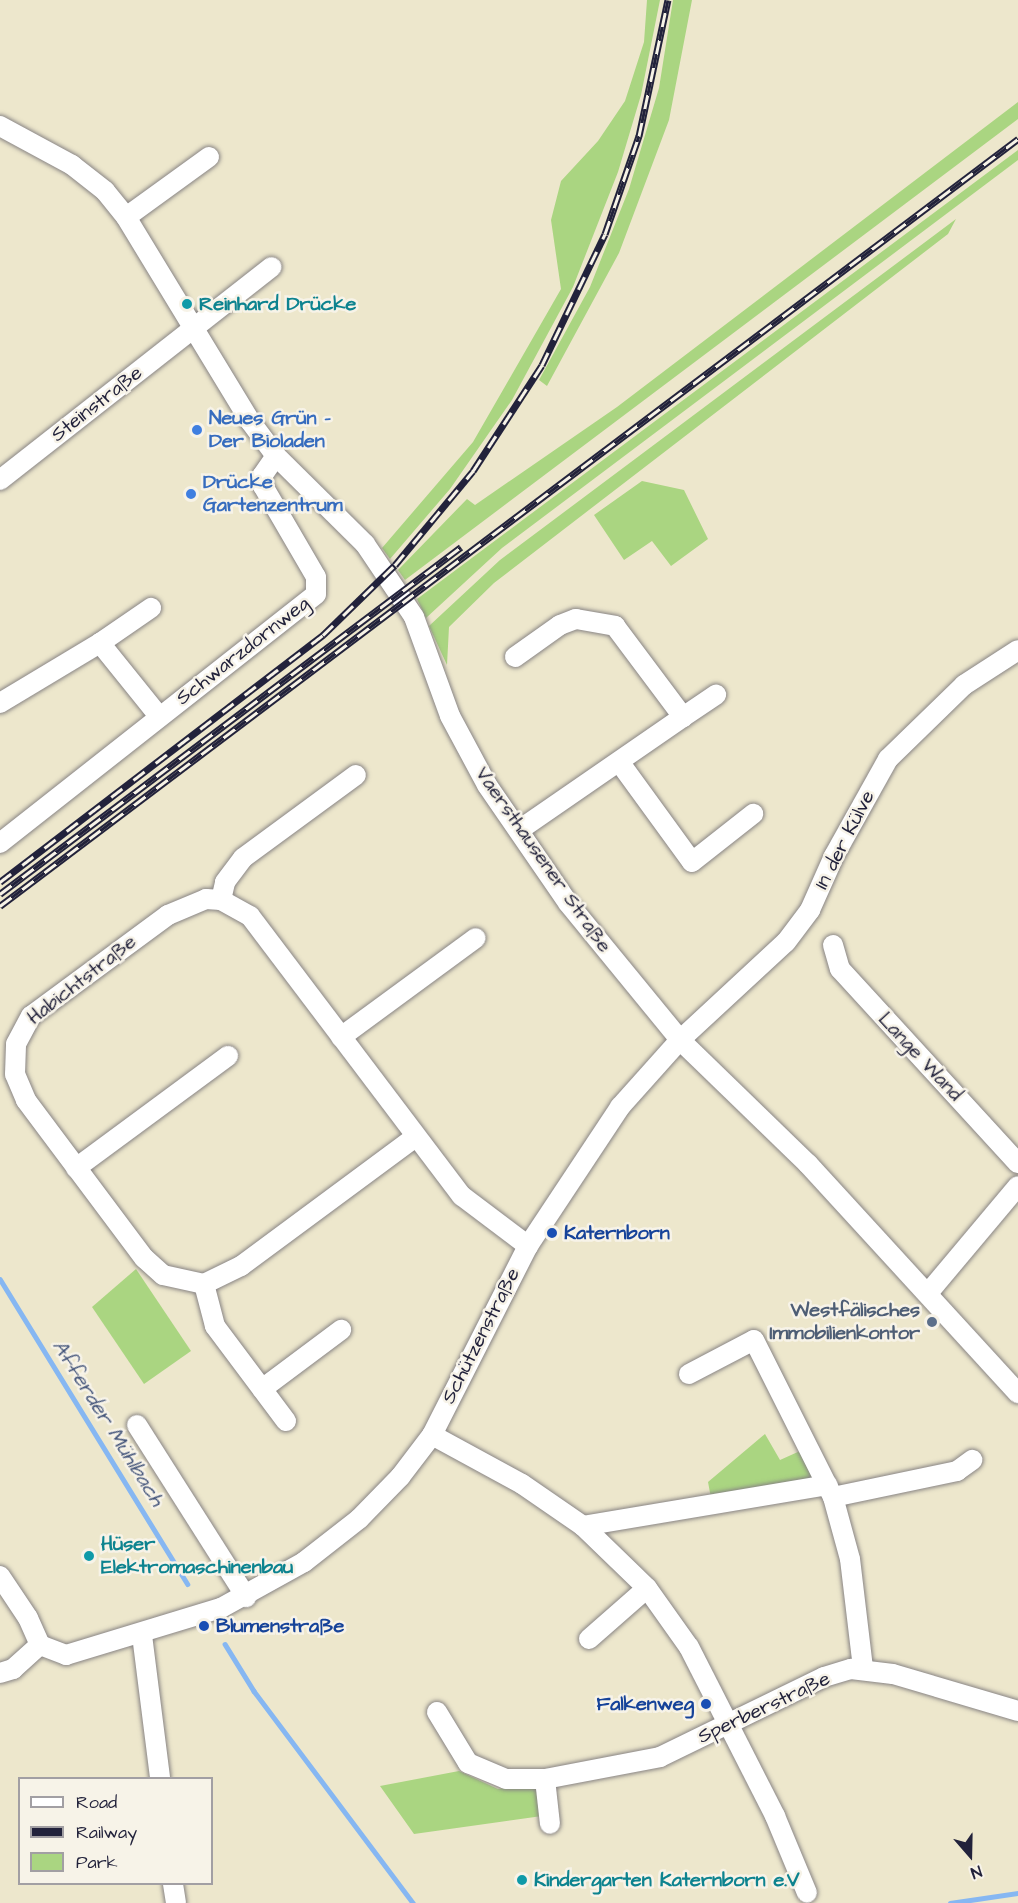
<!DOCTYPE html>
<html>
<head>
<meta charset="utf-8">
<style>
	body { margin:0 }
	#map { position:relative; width:1018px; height:1903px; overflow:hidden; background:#ede7cc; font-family:"Architects Daughter",sans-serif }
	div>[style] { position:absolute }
	.green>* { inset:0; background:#aad581 }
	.stream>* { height:4.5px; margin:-2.25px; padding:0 2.25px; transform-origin:2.25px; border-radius:2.25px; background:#86b7f2 }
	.roads { filter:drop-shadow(0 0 2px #888484) drop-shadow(0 0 2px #888484) }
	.minor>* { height:20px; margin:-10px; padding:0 10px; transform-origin:10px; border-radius:10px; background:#fff }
	.rail>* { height:7px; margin-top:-3.5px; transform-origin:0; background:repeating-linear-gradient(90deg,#f7f3e8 0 14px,#22223b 0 28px); box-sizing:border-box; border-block:2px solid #22223b }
	.dots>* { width:16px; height:16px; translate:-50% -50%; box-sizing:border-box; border:3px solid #f7f3e8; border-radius:50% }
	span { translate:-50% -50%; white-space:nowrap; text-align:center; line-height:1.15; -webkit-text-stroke:5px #f7f3e8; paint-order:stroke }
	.culture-label { font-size:20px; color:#0d838f; font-weight:700 }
	.left { translate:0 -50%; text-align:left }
	.street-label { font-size:20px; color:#22223b }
	.shop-label { font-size:20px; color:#366cbe; font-weight:700 }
	.transit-label { font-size:20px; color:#164399; font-weight:700 }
	.right { translate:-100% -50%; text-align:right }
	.service-label { font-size:20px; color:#4e5e75; font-weight:700 }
	.water-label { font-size:21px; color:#45567b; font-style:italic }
	.legend { position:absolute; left:18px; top:1777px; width:195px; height:108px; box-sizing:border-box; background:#f7f3e8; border:2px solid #a29fa3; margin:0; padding:8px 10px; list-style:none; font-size:18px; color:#22223b }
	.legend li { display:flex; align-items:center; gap:12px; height:30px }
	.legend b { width:30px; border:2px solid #a29fa3 }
	.north { position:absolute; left:940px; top:1825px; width:60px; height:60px; -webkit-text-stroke:4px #f7f3e8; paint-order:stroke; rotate:160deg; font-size:16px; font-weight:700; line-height:24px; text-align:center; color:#22223b }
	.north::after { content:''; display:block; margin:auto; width:21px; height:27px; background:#22223b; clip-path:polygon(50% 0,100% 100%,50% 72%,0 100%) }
</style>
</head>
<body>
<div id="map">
	<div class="green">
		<i style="clip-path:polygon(647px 0,660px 0,641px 95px,618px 172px,573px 287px,512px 400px,450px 489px,390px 559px,382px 548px,473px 442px,561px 289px,551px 220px,561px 181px,598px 141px,625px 101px,644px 42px)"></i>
		<i style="clip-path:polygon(673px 0,692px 0,669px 120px,619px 253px,547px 386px,539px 380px,590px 287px,629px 189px,659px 88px)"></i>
		<i style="clip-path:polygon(1018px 102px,1018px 119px,405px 580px,398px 570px,467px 499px,475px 505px,617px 407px)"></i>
		<i style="clip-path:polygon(1018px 150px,1018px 160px,502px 548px,426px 618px,417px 599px)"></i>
		<i style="clip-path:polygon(956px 219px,948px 234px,494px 583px,449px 627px,447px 665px,429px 626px,500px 560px)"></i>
		<i style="clip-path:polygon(642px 481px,684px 490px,708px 539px,671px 566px,652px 541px,624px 560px,594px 515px)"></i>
		<i style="clip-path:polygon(136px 1269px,191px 1351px,144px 1384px,92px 1307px)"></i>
		<i style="clip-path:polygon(765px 1434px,780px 1460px,800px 1451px,814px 1481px,711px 1498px,708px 1482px)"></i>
		<i style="clip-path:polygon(459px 1771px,498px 1789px,532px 1784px,539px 1790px,542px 1816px,414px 1834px,380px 1786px)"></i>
	</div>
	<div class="stream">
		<i style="left:0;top:1279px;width:358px;rotate:58.4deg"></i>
		<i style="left:225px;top:1644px;width:55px;rotate:58.3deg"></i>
		<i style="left:254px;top:1691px;width:265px;rotate:53.1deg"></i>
		<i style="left:950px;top:1903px;width:69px;rotate:-8.4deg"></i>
	</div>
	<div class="roads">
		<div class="minor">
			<i style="left:0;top:126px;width:82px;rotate:28.4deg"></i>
			<i style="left:72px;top:165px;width:42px;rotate:38.2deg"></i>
			<i style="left:105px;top:191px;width:33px;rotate:51deg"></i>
			<i style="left:209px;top:157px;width:102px;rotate:144.1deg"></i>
			<i style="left:126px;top:217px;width:239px;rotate:58.7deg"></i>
			<i style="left:250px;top:421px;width:44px;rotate:53.4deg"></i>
			<i style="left:276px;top:456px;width:125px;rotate:44.7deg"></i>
			<i style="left:365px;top:544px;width:88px;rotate:56.1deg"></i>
			<i style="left:414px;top:617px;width:105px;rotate:70deg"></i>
			<i style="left:450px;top:716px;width:78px;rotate:61.8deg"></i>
			<i style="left:487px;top:785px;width:143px;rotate:55.5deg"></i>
			<i style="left:568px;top:903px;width:177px;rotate:50.7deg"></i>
			<i style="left:680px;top:1040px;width:178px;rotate:44.1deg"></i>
			<i style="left:808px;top:1164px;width:311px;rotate:47.5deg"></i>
			<i style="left:0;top:480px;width:345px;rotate:-38.1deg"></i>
			<i style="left:100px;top:643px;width:62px;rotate:-34.5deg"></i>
			<i style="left:515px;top:657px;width:55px;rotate:-35.4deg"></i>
			<i style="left:560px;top:625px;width:17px;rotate:-21deg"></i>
			<i style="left:576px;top:619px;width:40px;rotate:10deg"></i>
			<i style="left:615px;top:626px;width:114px;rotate:53.2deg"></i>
			<i style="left:683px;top:717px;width:199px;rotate:145.4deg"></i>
			<i style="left:0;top:703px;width:117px;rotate:-31deg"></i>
			<i style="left:100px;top:643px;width:94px;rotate:51.1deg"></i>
			<i style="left:683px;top:717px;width:40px;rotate:-34deg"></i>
			<i style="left:620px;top:763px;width:122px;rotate:54deg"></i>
			<i style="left:692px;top:862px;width:78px;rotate:-38.2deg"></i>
			<i style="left:0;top:843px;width:402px;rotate:-38.2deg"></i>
			<i style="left:316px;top:594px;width:17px;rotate:-90deg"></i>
			<i style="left:316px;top:577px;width:105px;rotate:-120.2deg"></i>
			<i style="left:263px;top:486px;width:10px;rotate:-96deg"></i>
			<i style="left:262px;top:476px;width:24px;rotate:-55deg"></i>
			<i style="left:221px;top:900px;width:18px;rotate:-77deg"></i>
			<i style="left:225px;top:882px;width:30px;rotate:-53deg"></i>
			<i style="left:243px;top:858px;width:140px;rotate:-36.3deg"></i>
			<i style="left:833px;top:945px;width:25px;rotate:74deg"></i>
			<i style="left:840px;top:969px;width:263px;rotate:47.5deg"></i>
			<i style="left:341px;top:1037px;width:167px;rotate:-36.3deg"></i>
			<i style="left:76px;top:1168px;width:189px;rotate:-36.4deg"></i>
			<i style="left:204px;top:1284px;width:41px;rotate:-25.9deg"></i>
			<i style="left:241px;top:1266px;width:215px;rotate:-36.5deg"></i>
			<i style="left:929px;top:1292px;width:138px;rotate:-50deg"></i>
			<i style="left:689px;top:1374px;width:73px;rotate:-27.6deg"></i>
			<i style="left:754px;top:1340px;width:176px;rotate:63.3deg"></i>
			<i style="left:833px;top:1497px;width:64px;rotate:74.7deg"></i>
			<i style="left:850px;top:1559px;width:110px;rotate:83.2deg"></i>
			<i style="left:262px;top:1389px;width:99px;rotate:-36.8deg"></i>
			<i style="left:286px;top:1421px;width:119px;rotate:-126.8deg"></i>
			<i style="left:215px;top:1326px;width:43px;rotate:-104.7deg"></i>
			<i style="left:204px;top:1284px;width:42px;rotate:-167.6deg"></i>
			<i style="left:163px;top:1275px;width:25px;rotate:-138deg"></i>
			<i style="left:144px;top:1258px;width:197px;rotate:-126.8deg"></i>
			<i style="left:26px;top:1100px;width:28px;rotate:-113deg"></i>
			<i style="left:15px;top:1074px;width:30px;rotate:-88deg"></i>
			<i style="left:16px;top:1044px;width:32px;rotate:-62deg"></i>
			<i style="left:31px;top:1016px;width:170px;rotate:-36.4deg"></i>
			<i style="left:168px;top:915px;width:41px;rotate:-22.8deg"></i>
			<i style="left:206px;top:899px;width:15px;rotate:4deg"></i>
			<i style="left:221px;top:900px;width:33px;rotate:29deg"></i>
			<i style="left:250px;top:916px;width:351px;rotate:52.9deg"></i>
			<i style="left:462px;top:1196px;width:83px;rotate:37.1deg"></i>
			<i style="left:137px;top:1425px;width:204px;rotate:57.6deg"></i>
			<i style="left:432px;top:1435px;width:102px;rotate:28.6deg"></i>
			<i style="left:522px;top:1484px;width:74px;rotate:34.5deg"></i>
			<i style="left:583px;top:1526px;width:89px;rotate:44.1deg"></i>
			<i style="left:647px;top:1588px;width:72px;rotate:54.6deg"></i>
			<i style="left:689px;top:1647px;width:190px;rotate:63deg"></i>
			<i style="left:775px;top:1816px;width:83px;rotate:67.4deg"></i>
			<i style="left:833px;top:1497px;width:127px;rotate:-11.8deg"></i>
			<i style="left:957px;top:1471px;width:19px;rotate:-36deg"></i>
			<i style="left:583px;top:1526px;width:248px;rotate:-9.5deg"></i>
			<i style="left:0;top:1576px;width:50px;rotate:56.3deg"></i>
			<i style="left:28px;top:1618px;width:30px;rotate:66deg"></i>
			<i style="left:142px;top:1635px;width:144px;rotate:82.8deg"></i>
			<i style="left:589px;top:1639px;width:77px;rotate:-41.3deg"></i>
			<i style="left:40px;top:1645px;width:28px;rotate:21deg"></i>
			<i style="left:66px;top:1655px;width:162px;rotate:-16.9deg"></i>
			<i style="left:221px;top:1608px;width:95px;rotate:-29deg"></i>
			<i style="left:304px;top:1562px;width:70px;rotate:-38deg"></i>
			<i style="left:359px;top:1519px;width:59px;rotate:-45.7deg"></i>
			<i style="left:400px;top:1477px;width:53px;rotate:-52.7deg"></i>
			<i style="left:432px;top:1435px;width:212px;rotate:-63.1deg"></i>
			<i style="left:528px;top:1246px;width:167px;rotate:-56.5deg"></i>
			<i style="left:620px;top:1107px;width:90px;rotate:-48.2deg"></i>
			<i style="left:680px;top:1040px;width:144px;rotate:-42.8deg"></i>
			<i style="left:786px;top:942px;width:40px;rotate:-53deg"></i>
			<i style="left:810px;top:910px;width:59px;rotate:-66deg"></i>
			<i style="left:834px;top:856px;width:111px;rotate:-60.9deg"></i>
			<i style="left:888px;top:759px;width:106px;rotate:-44.2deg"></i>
			<i style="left:964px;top:685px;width:64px;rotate:-32.9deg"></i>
			<i style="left:0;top:1673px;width:14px;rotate:-17deg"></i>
			<i style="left:13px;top:1669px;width:36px;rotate:-42deg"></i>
			<i style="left:437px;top:1712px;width:60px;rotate:58.7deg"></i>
			<i style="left:468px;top:1763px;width:41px;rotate:22.8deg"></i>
			<i style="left:506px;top:1779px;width:39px"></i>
			<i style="left:545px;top:1779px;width:117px;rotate:-10.8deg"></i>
			<i style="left:660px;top:1757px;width:182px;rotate:-26deg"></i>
			<i style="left:824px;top:1677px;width:28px;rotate:-17deg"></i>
			<i style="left:851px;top:1669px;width:42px;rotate:6.8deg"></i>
			<i style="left:893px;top:1674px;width:130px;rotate:16.5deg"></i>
			<i style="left:545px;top:1779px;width:45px;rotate:83.7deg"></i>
			<i style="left:173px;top:1884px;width:19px;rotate:81deg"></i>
		</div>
	</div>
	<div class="rail">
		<i style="left:0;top:882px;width:407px;rotate:-37.4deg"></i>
		<i style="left:323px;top:635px;width:100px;rotate:-44.2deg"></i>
		<i style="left:395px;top:565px;width:122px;rotate:-50.3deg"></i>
		<i style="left:473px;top:471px;width:126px;rotate:-56.9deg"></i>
		<i style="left:542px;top:365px;width:145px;rotate:-64.3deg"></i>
		<i style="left:605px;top:234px;width:104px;rotate:-70.9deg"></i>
		<i style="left:639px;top:136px;width:139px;rotate:-78deg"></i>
		<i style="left:0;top:894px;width:577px;rotate:-36.97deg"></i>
		<i style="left:0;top:906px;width:1275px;rotate:-37deg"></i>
	</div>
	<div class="dots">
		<i style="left:187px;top:304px;background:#0f9aa8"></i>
		<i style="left:197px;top:430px;background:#3f7fe0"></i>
		<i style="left:191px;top:494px;background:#3f7fe0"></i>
		<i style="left:552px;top:1233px;background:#1a4fb4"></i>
		<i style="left:932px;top:1322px;background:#5c6f8a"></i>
		<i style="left:89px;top:1556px;background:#0f9aa8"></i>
		<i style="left:204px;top:1626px;background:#1a4fb4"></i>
		<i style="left:706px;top:1704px;background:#1a4fb4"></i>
		<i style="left:522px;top:1880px;background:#0f9aa8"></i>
	</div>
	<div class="culture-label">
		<span class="left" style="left:199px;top:304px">Reinhard Drücke</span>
		<span class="left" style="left:101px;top:1556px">Hüser<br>Elektromaschinenbau</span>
		<span class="left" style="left:534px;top:1880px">Kindergarten Katernborn e.V</span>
	</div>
	<div class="street-label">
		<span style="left:97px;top:404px;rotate:-38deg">Steinstraße</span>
		<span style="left:243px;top:651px;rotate:-38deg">Schwarzdornweg</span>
		<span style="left:845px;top:840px;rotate:-63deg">In der Külve</span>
		<span style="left:543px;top:860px;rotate:55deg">Vaersthausener Straße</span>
		<span style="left:82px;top:980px;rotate:-38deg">Habichtstraße</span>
		<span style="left:920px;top:1057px;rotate:47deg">Lange Wand</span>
		<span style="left:481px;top:1336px;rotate:-63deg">Schützenstraße</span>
		<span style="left:764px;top:1708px;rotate:-25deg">Sperberstraße</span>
	</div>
	<div class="shop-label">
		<span class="left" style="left:209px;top:430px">Neues Grün -<br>Der Bioladen</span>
		<span class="left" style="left:203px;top:494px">Drücke<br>Gartenzentrum</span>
	</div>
	<div class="transit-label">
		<span class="left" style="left:564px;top:1233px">Katernborn</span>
		<span class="left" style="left:216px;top:1626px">Blumenstraße</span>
		<span class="right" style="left:694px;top:1704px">Falkenweg</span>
	</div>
	<div class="service-label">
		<span class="right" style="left:920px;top:1322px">Westfälisches<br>Immobilienkontor</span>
	</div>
	<div class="water-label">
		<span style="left:108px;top:1423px;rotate:58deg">Afferder Mühlbach</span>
	</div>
	<ul class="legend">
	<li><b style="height:8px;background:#fff"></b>Road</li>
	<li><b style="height:8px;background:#22223b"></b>Railway</li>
	<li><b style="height:16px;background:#aad581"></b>Park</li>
	</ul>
	<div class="north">N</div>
</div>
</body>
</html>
